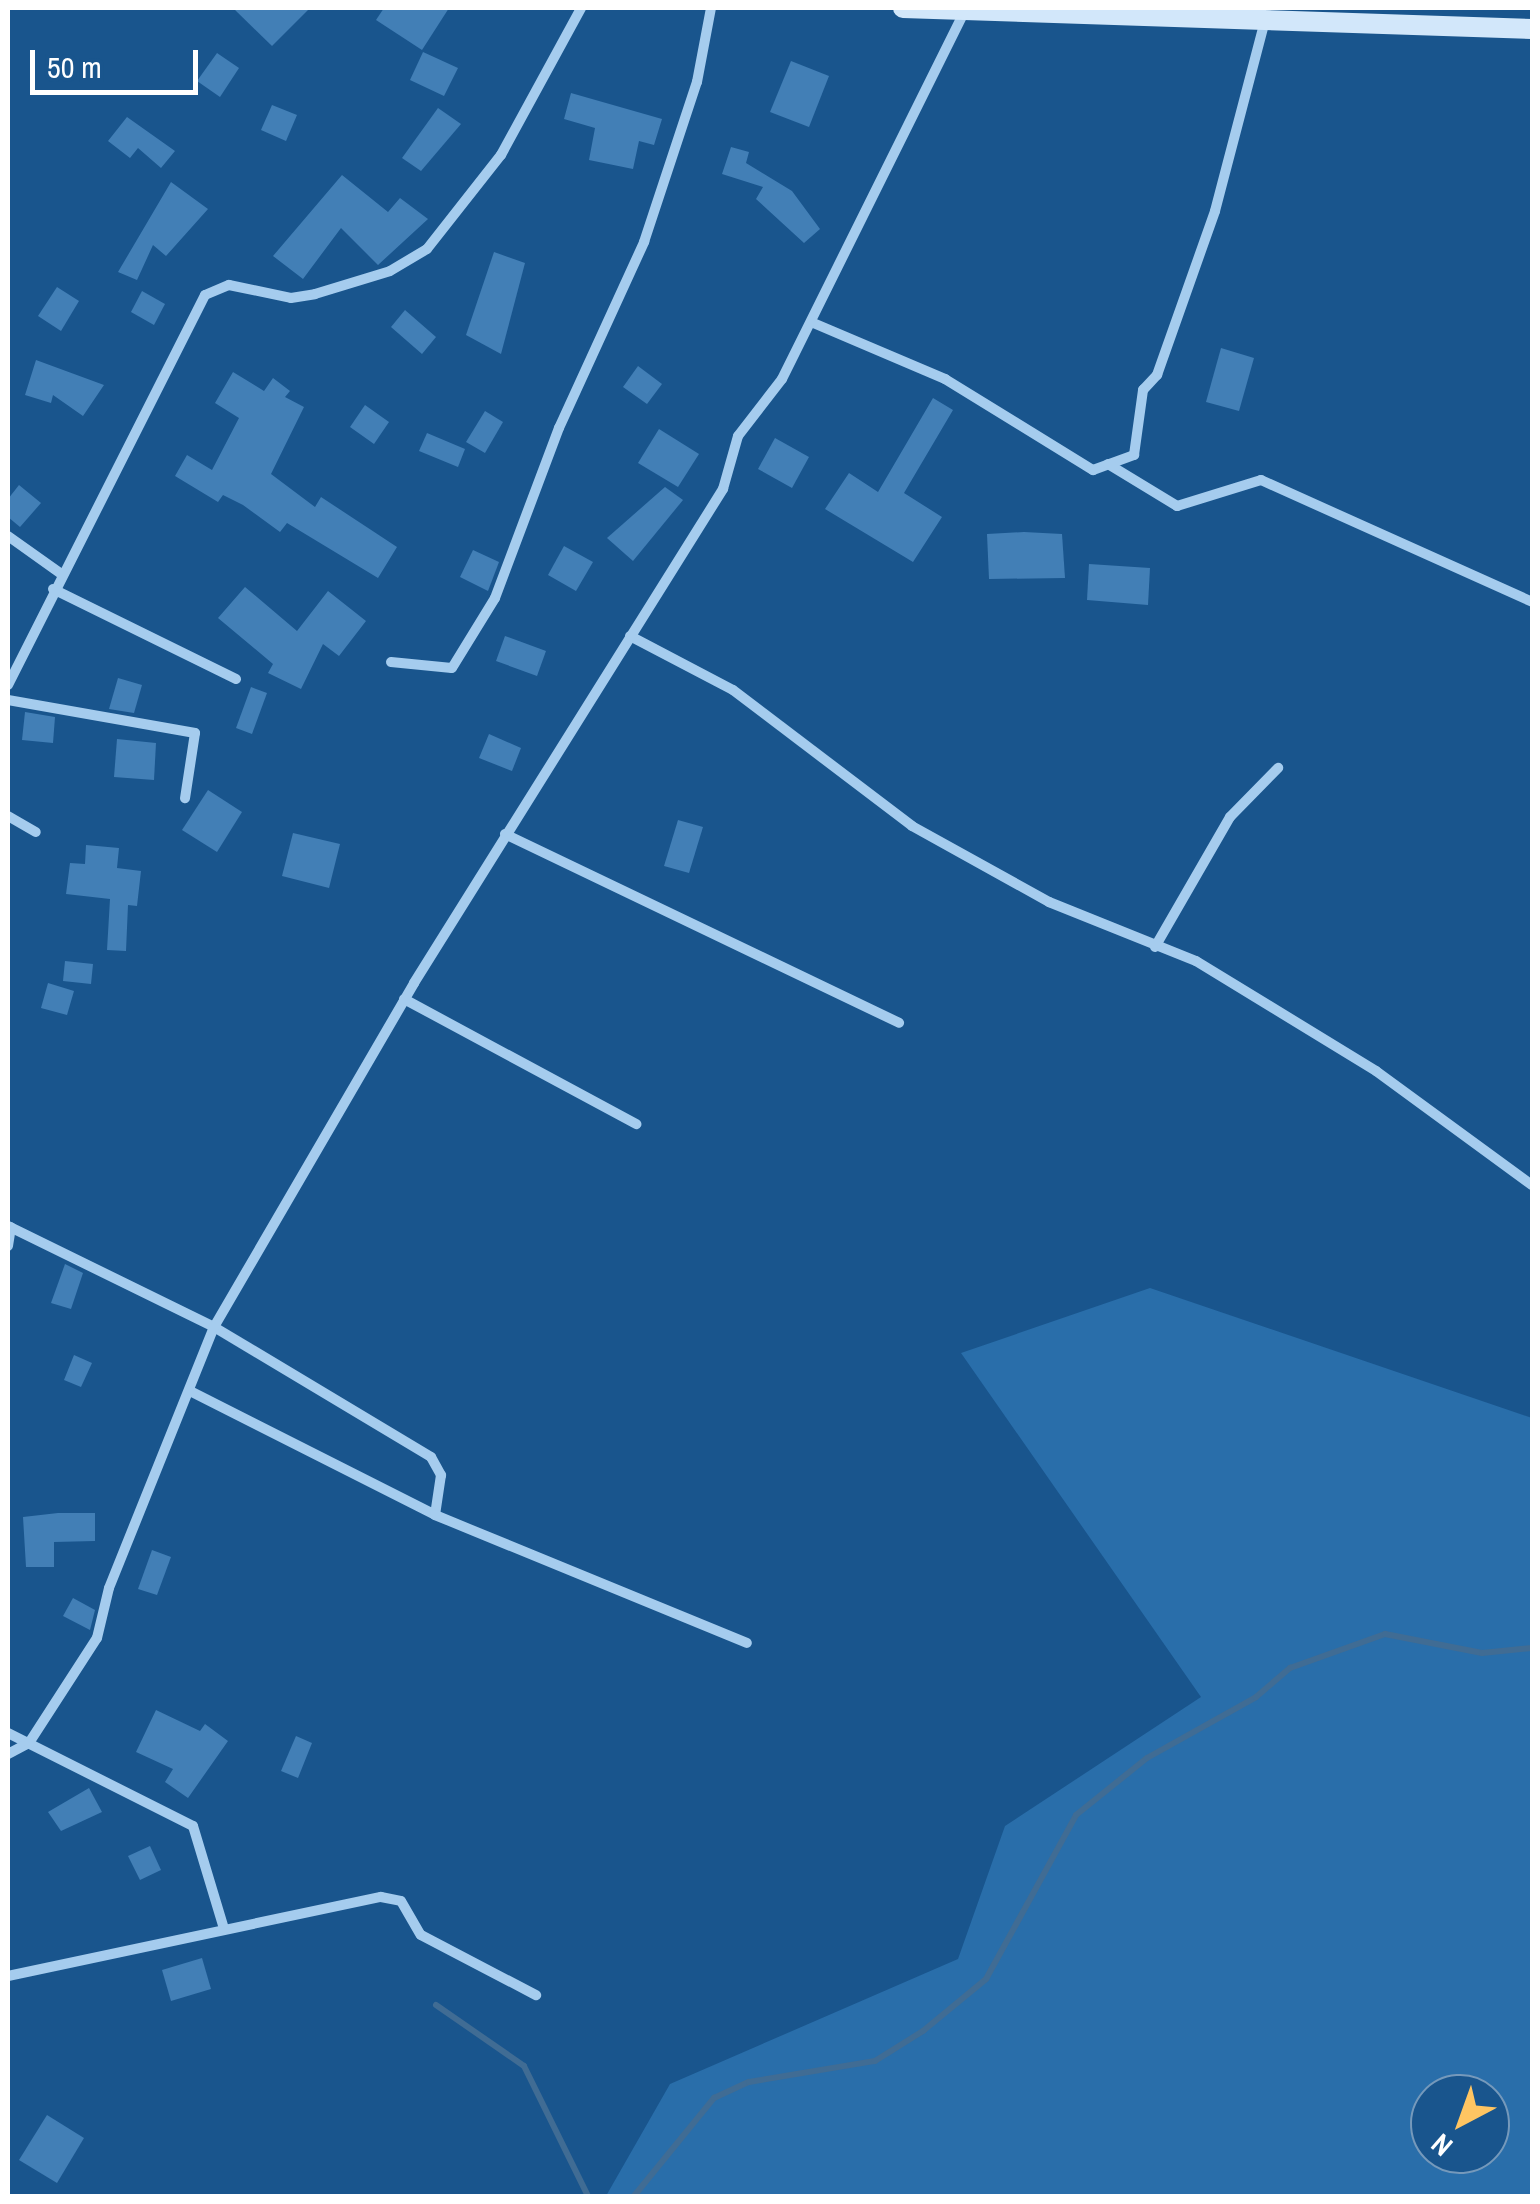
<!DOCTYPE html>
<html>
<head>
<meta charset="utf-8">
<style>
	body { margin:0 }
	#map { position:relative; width:1540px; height:2204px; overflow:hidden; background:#19558d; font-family:"Archivo Narrow",sans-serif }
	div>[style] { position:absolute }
	.green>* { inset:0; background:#296eaa }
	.stream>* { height:6px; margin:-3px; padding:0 3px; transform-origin:3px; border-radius:3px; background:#406c94 }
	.building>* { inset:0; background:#427fb6 }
	.minor>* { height:10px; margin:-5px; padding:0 5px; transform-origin:5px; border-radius:5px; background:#a5ccee }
	.secondary>* { height:20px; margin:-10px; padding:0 10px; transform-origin:10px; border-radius:10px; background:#d2e7fa }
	span { translate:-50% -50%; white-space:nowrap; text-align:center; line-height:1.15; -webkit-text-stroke:8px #19558d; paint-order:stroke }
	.frame { position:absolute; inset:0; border:10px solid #fff; pointer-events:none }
	.north { position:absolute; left:1410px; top:2074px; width:100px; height:100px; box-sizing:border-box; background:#19558d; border:2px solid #7599bb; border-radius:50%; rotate:221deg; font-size:28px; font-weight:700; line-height:40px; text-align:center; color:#fff }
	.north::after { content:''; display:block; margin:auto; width:35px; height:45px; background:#ffc562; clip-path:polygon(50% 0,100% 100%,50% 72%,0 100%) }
	.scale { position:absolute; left:30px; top:50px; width:168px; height:45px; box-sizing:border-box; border:5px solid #fff; border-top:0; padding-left:12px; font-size:30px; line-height:35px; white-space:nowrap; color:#fff; -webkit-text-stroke:8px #19558d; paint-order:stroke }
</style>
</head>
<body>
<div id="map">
	<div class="green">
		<i style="clip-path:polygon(evenodd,1150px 1288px,1532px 1418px,1532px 2196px,606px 2196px,670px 2084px,958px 1959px,1005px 1826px,1201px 1697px,961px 1353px,1150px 1288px,1430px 2094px,1490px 2094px,1490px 2154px,1430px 2154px,1430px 2094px)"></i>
	</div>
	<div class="stream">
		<i style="left:436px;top:2005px;width:107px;rotate:34.7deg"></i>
		<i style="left:524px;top:2066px;width:145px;rotate:63.8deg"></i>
		<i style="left:634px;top:2196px;width:127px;rotate:-50.8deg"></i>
		<i style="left:714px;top:2098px;width:38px;rotate:-25deg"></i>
		<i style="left:749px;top:2082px;width:128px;rotate:-9.5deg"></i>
		<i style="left:875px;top:2061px;width:57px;rotate:-32deg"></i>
		<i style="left:923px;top:2031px;width:82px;rotate:-39.5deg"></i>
		<i style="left:986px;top:1979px;width:187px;rotate:-61.2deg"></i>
		<i style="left:1076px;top:1815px;width:91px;rotate:-38.8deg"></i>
		<i style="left:1147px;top:1758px;width:125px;rotate:-29.2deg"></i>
		<i style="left:1256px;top:1697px;width:45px;rotate:-40.5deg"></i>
		<i style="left:1290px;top:1668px;width:101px;rotate:-19.7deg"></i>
		<i style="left:1385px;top:1634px;width:99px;rotate:11.1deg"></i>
		<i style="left:1482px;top:1653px;width:50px;rotate:-5.7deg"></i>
	</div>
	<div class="building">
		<i style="clip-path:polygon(233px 8px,310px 8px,272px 46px)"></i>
		<i style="clip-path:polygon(384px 8px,449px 8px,422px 50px,376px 20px)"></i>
		<i style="clip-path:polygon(423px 52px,458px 68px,444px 96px,410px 80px)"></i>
		<i style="clip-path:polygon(217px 53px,239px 68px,220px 97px,197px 81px)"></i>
		<i style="clip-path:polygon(791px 61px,829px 76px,809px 127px,770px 112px)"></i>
		<i style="clip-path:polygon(571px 93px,662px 119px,654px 145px,639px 141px,633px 169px,589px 160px,595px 128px,564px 119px)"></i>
		<i style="clip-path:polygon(272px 105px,297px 115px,286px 141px,261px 130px)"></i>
		<i style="clip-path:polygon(438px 108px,461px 124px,421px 171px,402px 158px)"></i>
		<i style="clip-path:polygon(127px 117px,175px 151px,161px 168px,138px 148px,130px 158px,108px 141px)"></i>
		<i style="clip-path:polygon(731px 147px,749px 152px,746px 163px,792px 191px,820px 229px,804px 243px,756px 199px,763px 187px,722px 174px)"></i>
		<i style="clip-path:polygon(342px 175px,388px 212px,400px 198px,428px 219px,378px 265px,341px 228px,303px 279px,273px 256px)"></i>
		<i style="clip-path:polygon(171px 182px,208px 209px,166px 256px,153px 245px,137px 280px,118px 272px)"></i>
		<i style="clip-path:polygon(494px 252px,525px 263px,501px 354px,466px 335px)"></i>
		<i style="clip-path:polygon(57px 287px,79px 301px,61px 331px,38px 316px)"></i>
		<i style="clip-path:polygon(142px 291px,165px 304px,154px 325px,131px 312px)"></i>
		<i style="clip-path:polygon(405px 310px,436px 337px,422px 354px,391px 327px)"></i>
		<i style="clip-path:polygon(1221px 348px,1254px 358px,1239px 411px,1206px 402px)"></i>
		<i style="clip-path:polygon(36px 360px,104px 385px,83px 416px,53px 395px,51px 403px,25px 395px)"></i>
		<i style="clip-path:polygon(638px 366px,662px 384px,647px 404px,623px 387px)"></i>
		<i style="clip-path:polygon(233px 372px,264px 391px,273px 378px,290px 391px,285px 397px,304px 407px,271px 474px,315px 507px,321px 497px,397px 547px,378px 578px,287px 523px,280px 532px,243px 505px,223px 495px,218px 502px,175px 476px,187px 455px,212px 470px,239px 418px,215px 403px)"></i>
		<i style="clip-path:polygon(933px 398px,953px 410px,904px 493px,942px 517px,913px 562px,825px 509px,849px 473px,878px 492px)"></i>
		<i style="clip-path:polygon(365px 405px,389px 422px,374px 444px,350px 427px)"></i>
		<i style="clip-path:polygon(485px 411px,503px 422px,485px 453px,466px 442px)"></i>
		<i style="clip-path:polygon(659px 429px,699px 454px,678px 487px,638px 463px)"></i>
		<i style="clip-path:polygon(427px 433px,465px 449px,458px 467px,419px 451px)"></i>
		<i style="clip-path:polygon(775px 438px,809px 457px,792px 488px,758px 469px)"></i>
		<i style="clip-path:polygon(19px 485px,41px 503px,20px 527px,8px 517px,8px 499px)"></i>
		<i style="clip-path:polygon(665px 487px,683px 500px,633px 561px,607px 538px)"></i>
		<i style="clip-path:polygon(1024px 532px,1062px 534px,1065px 578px,989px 579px,987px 534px)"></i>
		<i style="clip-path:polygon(564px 546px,593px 562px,576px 591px,548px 575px)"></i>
		<i style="clip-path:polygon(473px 550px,499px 562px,488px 591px,460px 577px)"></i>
		<i style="clip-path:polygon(1089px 564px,1150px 568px,1148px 605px,1087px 600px)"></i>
		<i style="clip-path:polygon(245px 587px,297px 631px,328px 591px,366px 621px,339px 656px,323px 644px,301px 689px,268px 673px,273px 664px,218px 618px)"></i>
		<i style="clip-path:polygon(505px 636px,546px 651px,537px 676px,496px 661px)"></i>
		<i style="clip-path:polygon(118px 678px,142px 685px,134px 713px,109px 709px)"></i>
		<i style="clip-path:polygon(251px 687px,267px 693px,252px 734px,236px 728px)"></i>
		<i style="clip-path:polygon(25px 712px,55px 717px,53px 743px,22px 740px)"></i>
		<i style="clip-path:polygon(489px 734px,521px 748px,512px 771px,479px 758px)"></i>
		<i style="clip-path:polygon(117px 739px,156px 743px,154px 780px,114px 777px)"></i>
		<i style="clip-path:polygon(208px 790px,242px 812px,217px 852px,182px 830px)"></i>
		<i style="clip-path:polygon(678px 820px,703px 827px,689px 873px,664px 866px)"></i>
		<i style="clip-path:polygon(293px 833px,340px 844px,329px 888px,282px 876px)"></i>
		<i style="clip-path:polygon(86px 845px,119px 848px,117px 868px,141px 871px,137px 906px,128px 905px,126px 951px,107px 950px,110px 899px,66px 894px,70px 863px,85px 864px)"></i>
		<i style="clip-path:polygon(65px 961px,93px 964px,91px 984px,63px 981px)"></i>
		<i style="clip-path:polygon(48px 983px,74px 991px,67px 1015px,41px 1008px)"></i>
		<i style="clip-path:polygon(65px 1264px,83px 1273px,71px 1309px,51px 1303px)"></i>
		<i style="clip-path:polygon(74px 1355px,92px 1363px,81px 1387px,64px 1380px)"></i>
		<i style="clip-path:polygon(58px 1513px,95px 1513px,95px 1541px,54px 1542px,54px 1567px,26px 1567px,23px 1517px)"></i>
		<i style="clip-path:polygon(152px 1550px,171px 1557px,157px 1595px,138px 1589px)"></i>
		<i style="clip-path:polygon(73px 1598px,95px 1610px,90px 1630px,63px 1616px)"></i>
		<i style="clip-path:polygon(156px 1710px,200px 1731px,205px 1724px,228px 1741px,188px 1798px,165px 1782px,173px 1769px,136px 1752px)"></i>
		<i style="clip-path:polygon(296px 1736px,312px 1743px,298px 1778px,281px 1771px)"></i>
		<i style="clip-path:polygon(89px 1788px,102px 1812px,61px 1831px,48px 1812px)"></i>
		<i style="clip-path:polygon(150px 1846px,161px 1870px,140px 1880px,128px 1856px)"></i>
		<i style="clip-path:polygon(202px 1958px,211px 1989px,171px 2001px,162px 1970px)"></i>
		<i style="clip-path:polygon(47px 2115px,84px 2138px,57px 2183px,19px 2160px)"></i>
	</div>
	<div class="minor">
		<i style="left:811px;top:322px;width:146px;rotate:23deg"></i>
		<i style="left:945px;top:379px;width:174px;rotate:31.6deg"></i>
		<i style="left:1093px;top:470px;width:44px;rotate:-20.1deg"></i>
		<i style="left:1134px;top:455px;width:66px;rotate:-82.1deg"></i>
		<i style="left:1143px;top:390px;width:21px;rotate:-47deg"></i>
		<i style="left:1157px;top:375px;width:174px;rotate:-70.5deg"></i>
		<i style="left:1215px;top:211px;width:196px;rotate:-75.3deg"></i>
		<i style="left:1108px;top:464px;width:81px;rotate:31.3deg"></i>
		<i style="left:1177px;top:506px;width:88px;rotate:-17.2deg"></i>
		<i style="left:1261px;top:480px;width:297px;rotate:24.2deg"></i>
		<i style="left:8px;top:536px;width:64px;rotate:35.4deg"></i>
		<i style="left:53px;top:589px;width:204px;rotate:26.2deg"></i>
		<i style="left:630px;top:636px;width:116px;rotate:27.7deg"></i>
		<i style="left:733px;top:690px;width:225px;rotate:37.2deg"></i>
		<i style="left:912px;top:826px;width:157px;rotate:29deg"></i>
		<i style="left:1049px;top:902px;width:158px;rotate:21.9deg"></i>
		<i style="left:1196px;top:961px;width:211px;rotate:31.4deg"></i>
		<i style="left:1376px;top:1071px;width:193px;rotate:36.2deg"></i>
		<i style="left:391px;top:662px;width:61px;rotate:5.6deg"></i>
		<i style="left:452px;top:668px;width:82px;rotate:-58.4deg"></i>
		<i style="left:495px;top:598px;width:182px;rotate:-69.4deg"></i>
		<i style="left:559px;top:428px;width:205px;rotate:-65.4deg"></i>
		<i style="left:644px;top:242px;width:169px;rotate:-71.7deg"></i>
		<i style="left:697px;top:82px;width:75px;rotate:-79.3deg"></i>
		<i style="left:8px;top:685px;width:437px;rotate:-63.2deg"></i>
		<i style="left:205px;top:295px;width:26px;rotate:-23deg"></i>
		<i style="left:229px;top:285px;width:63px;rotate:11.8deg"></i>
		<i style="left:291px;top:298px;width:24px;rotate:-9deg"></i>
		<i style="left:315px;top:294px;width:78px;rotate:-17deg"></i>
		<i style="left:390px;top:271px;width:43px;rotate:-30.7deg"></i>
		<i style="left:427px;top:249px;width:120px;rotate:-51.8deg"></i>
		<i style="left:501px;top:155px;width:167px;rotate:-61.4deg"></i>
		<i style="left:8px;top:700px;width:190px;rotate:10deg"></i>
		<i style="left:195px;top:733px;width:66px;rotate:98.7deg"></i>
		<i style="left:8px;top:816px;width:32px;rotate:30deg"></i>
		<i style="left:505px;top:834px;width:437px;rotate:25.6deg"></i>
		<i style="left:1155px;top:947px;width:150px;rotate:-60deg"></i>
		<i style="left:1230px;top:817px;width:69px;rotate:-45.6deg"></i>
		<i style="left:404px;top:999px;width:264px;rotate:28.3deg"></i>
		<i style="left:8px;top:1226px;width:229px;rotate:26.1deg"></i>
		<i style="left:214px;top:1327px;width:253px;rotate:30.9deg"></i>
		<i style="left:431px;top:1457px;width:21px;rotate:61deg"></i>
		<i style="left:441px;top:1475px;width:40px;rotate:98.5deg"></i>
		<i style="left:8px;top:1246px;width:19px;rotate:-81deg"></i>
		<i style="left:190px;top:1391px;width:275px;rotate:26.8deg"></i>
		<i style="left:435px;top:1515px;width:337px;rotate:22.3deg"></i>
		<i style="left:8px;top:1733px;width:207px;rotate:26.7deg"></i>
		<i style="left:193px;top:1826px;width:108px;rotate:73.2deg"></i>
		<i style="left:8px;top:1754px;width:24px;rotate:-28deg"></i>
		<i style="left:29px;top:1743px;width:125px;rotate:-57.1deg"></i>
		<i style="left:97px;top:1638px;width:51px;rotate:-76.5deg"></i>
		<i style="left:109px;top:1588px;width:281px;rotate:-68.1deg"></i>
		<i style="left:214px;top:1327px;width:398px;rotate:-59.8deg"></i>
		<i style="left:414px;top:983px;width:583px;rotate:-57.97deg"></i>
		<i style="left:723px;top:489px;width:55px;rotate:-74.2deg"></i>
		<i style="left:738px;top:436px;width:72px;rotate:-52.3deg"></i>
		<i style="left:782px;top:379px;width:407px;rotate:-63.6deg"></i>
		<i style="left:8px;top:1976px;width:381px;rotate:-12deg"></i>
		<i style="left:381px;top:1897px;width:20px;rotate:11deg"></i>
		<i style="left:401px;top:1901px;width:39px;rotate:60deg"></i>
		<i style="left:421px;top:1935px;width:130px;rotate:27.6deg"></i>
	</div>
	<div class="secondary">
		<i style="left:903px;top:8px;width:629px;rotate:1.91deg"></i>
	</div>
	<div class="frame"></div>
	<div class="north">N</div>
	<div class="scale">50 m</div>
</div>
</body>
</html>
